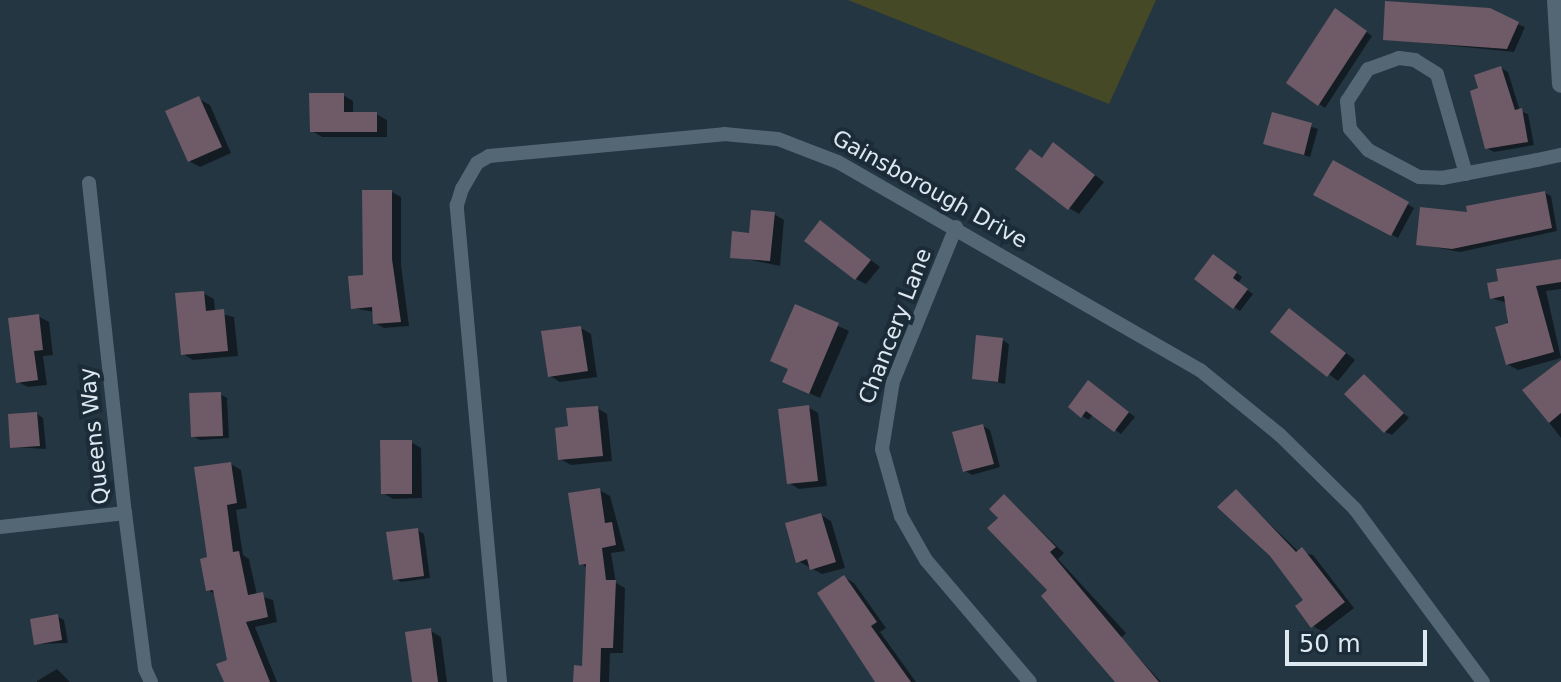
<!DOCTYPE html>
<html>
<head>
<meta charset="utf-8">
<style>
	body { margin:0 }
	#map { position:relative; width:1561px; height:682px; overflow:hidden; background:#253643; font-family:"DejaVu Sans",sans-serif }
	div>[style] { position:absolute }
	.green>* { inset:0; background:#464925 }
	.shadow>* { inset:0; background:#0007 }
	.building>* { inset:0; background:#6e5b67 }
	.minor>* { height:14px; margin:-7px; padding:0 7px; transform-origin:7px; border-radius:7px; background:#546774 }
	.tertiary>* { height:18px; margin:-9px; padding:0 9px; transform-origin:9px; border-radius:9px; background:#546774 }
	span { translate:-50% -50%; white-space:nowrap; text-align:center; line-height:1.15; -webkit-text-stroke:8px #1b2c38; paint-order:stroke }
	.street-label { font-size:22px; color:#dee8f0 }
	.scale { position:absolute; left:1285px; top:630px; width:142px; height:36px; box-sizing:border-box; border:4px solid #dee8f0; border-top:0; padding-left:10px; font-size:24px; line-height:28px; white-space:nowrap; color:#dee8f0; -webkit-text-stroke:6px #1b2c38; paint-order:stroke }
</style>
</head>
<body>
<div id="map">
	<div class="green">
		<i style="clip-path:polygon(848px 0,1156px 0,1109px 104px)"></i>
	</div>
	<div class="shadow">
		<i style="clip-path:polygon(1488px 13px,1525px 27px,1514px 52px,1385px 39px)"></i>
		<i style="clip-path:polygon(1342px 14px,1372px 36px,1325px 108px,1319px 104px)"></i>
		<i style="clip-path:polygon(1501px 68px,1508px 72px,1520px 111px,1528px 114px,1534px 145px,1494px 152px,1487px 148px,1481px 90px)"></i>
		<i style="clip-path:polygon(343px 95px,353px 101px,353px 114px,376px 114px,387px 120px,387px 137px,322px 137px,312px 131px)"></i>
		<i style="clip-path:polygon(199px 99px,210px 105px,231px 153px,200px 167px,189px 161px)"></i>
		<i style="clip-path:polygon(1273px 114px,1318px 129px,1310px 157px,1265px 143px)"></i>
		<i style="clip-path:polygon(1064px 151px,1104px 182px,1079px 214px,1069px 208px,1043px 159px)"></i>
		<i style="clip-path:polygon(1334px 162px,1414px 208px,1398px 238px,1316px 194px)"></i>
		<i style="clip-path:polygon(392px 192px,401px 197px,401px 265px,409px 326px,384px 328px,375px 323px,374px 312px,353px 308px)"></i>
		<i style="clip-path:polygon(1545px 193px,1551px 196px,1557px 231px,1460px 252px,1418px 244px,1469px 214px)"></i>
		<i style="clip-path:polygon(774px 214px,784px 220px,780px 266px,732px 256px)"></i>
		<i style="clip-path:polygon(831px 229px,880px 267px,866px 284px,856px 279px)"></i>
		<i style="clip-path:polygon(1220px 260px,1242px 277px,1238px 283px,1253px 294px,1240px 311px,1234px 307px)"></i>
		<i style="clip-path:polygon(1561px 262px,1561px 289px,1546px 291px,1561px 358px,1518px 370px,1507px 364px,1507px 303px,1491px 298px)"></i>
		<i style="clip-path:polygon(203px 293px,214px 299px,215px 312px,234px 317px,238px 356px,193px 360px,183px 354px)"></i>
		<i style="clip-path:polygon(796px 307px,849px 331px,820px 398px,795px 387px,790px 370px)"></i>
		<i style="clip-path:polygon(38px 316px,49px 322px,53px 355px,43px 356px,47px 385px,28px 387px,18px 382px)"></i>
		<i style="clip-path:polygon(1300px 317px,1355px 360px,1338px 381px,1273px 332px)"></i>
		<i style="clip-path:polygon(581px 328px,591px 334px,597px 377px,560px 382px,550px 376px)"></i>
		<i style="clip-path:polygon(1002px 340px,1009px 344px,1005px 384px,974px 378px)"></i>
		<i style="clip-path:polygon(1561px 363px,1561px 438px,1525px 391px)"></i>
		<i style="clip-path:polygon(1364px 377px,1409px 418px,1392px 435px,1385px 432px)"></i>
		<i style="clip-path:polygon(1095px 387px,1135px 417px,1121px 434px,1093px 414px,1089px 420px,1082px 416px)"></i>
		<i style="clip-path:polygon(220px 394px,227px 398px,229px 438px,200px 440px,193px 436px)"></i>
		<i style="clip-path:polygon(808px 407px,818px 413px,827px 486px,799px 489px,789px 483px)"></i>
		<i style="clip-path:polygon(597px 408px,607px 414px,612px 461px,571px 465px,560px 459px,570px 428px)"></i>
		<i style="clip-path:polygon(37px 414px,43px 418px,46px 449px,12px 447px)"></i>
		<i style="clip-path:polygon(983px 426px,990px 430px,1000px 467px,972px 475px,965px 471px)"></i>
		<i style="clip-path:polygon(411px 442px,421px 448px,422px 498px,393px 499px,383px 493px)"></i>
		<i style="clip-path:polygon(231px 464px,241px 470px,247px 508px,236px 510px,243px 555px,249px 559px,257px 595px,273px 600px,277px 622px,255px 627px,277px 682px,226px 682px,230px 661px,216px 595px,208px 590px,210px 559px)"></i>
		<i style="clip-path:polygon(599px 490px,610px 496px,625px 551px,611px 553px,616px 583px,625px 588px,623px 653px,610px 653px,609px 682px,575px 682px,584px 668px,588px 568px,581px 564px)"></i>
		<i style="clip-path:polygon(1236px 491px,1299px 552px,1313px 555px,1354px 608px,1323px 632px,1313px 626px,1306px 600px,1271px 555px)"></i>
		<i style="clip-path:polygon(1005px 497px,1064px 553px,1058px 559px,1126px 633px,1121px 638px,1161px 682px,1116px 682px,1001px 518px)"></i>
		<i style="clip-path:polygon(821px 515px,831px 521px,845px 568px,822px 574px,798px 561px)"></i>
		<i style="clip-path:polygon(417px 530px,424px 534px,430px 578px,401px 582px,395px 578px)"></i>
		<i style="clip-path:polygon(844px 577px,854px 583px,886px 628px,880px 632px,916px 682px,882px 682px)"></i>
		<i style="clip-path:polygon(57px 616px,64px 620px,68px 643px,36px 644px)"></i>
		<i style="clip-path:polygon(431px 631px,441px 637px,447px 682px,414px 682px)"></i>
		<i style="clip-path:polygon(57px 669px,70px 682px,37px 682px,37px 681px)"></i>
	</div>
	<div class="building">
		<i style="clip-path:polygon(1385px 1px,1490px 8px,1519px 22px,1507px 49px,1383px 40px)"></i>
		<i style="clip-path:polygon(1335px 8px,1367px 31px,1318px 106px,1286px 83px)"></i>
		<i style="clip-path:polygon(1501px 66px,1515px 110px,1522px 108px,1528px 142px,1485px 149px,1470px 91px,1478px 88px,1474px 75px)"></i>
		<i style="clip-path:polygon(309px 93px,344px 93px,344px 112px,377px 112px,377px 132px,310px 132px)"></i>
		<i style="clip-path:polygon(199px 96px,222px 147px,188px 162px,165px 111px)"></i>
		<i style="clip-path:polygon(1272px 112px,1312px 123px,1304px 155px,1263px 144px)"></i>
		<i style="clip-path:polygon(1053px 142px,1095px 175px,1068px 210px,1015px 169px,1030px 149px,1042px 158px)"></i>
		<i style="clip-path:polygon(1333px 160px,1409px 202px,1391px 236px,1313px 195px)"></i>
		<i style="clip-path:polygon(362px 190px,392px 190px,392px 259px,401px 322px,373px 324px,372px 307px,351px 309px,348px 276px,363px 275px)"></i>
		<i style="clip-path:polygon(1545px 191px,1552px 228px,1452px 249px,1416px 245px,1420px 207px,1467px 212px,1466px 206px)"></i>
		<i style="clip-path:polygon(751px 210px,775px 212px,770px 261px,730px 258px,732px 231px,749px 233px)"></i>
		<i style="clip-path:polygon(820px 220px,871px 260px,855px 280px,804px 241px)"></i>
		<i style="clip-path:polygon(1213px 254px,1237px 272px,1233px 278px,1248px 289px,1233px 309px,1194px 279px)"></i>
		<i style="clip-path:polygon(1561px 259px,1561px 282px,1536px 286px,1554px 352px,1506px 365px,1495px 327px,1508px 323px,1504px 296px,1490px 299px,1487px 283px,1498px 281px,1496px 269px)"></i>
		<i style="clip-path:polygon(204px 291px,206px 311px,224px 309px,228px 351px,181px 355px,175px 293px)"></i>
		<i style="clip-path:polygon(795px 304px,839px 323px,809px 394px,782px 382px,788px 369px,770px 361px)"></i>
		<i style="clip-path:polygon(1289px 308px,1346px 353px,1327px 377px,1270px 332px)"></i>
		<i style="clip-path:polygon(39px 314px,43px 350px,34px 351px,38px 380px,16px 383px,8px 318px)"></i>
		<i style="clip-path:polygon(581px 326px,588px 371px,548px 377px,541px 331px)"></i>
		<i style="clip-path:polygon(976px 335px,1003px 338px,998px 382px,972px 379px)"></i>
		<i style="clip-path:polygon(1561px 360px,1561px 413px,1549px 423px,1522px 390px)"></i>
		<i style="clip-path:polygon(1364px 374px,1404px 413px,1384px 433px,1344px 394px)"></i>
		<i style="clip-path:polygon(1088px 380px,1129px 412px,1114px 432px,1086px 411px,1081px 418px,1068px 407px)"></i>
		<i style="clip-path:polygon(221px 392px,223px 436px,191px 437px,189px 393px)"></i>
		<i style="clip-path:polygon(809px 405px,818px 481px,787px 484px,778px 409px)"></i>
		<i style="clip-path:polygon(598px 406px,603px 456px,558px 460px,555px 428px,568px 426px,566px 408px)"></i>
		<i style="clip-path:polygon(37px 412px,40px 446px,10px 448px,8px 414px)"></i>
		<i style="clip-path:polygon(983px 424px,994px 464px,963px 472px,952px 432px)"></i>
		<i style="clip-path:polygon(380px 440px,412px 440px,412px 494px,381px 494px)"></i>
		<i style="clip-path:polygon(231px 462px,237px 503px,227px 505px,233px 552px,239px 551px,248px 595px,263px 592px,268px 617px,246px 622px,270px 682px,224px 682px,216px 664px,227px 660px,213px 590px,206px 591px,200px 559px,207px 557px,194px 467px)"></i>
		<i style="clip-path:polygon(600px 488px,605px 523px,612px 522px,616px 545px,602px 548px,606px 580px,616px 580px,613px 648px,601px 648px,600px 682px,573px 682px,574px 665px,582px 666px,586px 564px,579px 565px,568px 493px)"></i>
		<i style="clip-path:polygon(1236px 489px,1296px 552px,1302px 547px,1345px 602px,1311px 628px,1295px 606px,1303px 600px,1270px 556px,1217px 507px)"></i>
		<i style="clip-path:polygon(1004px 494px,1056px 547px,1050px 552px,1159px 682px,1115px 682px,1041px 596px,1047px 590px,987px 528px,998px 518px,989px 509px)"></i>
		<i style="clip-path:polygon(821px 513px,836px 562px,810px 570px,807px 559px,796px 563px,785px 523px)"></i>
		<i style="clip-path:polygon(418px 528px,424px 576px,393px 580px,386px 532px)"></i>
		<i style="clip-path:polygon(844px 575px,877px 622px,871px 626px,911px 682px,875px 682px,817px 593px)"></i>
		<i style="clip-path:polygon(58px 614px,62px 640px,34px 645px,30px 619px)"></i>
		<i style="clip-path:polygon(431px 628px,438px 682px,412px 682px,405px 632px)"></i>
	</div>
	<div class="minor">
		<i style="left:1466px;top:174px;width:104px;rotate:-106.2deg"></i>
		<i style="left:1437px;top:74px;width:26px;rotate:-148deg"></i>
		<i style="left:1415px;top:60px;width:16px;rotate:-173deg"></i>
		<i style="left:1399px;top:58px;width:33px;rotate:160deg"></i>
		<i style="left:1368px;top:69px;width:38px;rotate:123deg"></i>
		<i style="left:1347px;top:101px;width:28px;rotate:84deg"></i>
		<i style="left:1350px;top:129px;width:28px;rotate:49deg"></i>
		<i style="left:1368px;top:150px;width:58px;rotate:27.9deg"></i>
		<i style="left:1419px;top:177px;width:23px;rotate:2deg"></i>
		<i style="left:1442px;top:178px;width:97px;rotate:-10.7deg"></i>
		<i style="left:1537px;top:160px;width:25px;rotate:-12deg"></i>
		<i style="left:89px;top:183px;width:332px;rotate:83.8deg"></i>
		<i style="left:125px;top:513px;width:157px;rotate:82.7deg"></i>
		<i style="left:145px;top:669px;width:14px;rotate:65deg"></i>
		<i style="left:956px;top:227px;width:166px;rotate:112.2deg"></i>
		<i style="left:893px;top:381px;width:69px;rotate:99.2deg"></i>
		<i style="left:882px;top:449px;width:70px;rotate:74.2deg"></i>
		<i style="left:901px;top:516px;width:51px;rotate:60.4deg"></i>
		<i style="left:926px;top:560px;width:160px;rotate:49.6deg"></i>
		<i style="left:0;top:527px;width:126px;rotate:-6.4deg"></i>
		<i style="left:500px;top:682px;width:479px;rotate:-95.2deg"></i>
		<i style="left:457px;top:205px;width:17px;rotate:-73deg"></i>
		<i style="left:462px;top:189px;width:30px;rotate:-60deg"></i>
		<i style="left:477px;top:163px;width:14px;rotate:-30deg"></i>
		<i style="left:489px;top:156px;width:236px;rotate:-5.3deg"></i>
		<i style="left:724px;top:134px;width:54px;rotate:5.3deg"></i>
		<i style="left:778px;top:139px;width:64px;rotate:21deg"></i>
		<i style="left:838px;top:162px;width:418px;rotate:29.9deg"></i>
		<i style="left:1200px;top:370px;width:103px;rotate:39.1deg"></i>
		<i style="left:1280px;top:435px;width:105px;rotate:44.6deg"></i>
		<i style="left:1355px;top:509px;width:215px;rotate:53.5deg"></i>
	</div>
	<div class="tertiary">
		<i style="left:1556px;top:0;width:84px;rotate:86.6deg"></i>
	</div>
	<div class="street-label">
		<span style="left:930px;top:189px;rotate:29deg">Gainsborough Drive</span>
		<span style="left:895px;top:326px;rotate:-69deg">Chancery Lane</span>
		<span style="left:94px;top:436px;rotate:-96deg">Queens Way</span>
	</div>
	<div class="scale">50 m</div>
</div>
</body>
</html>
